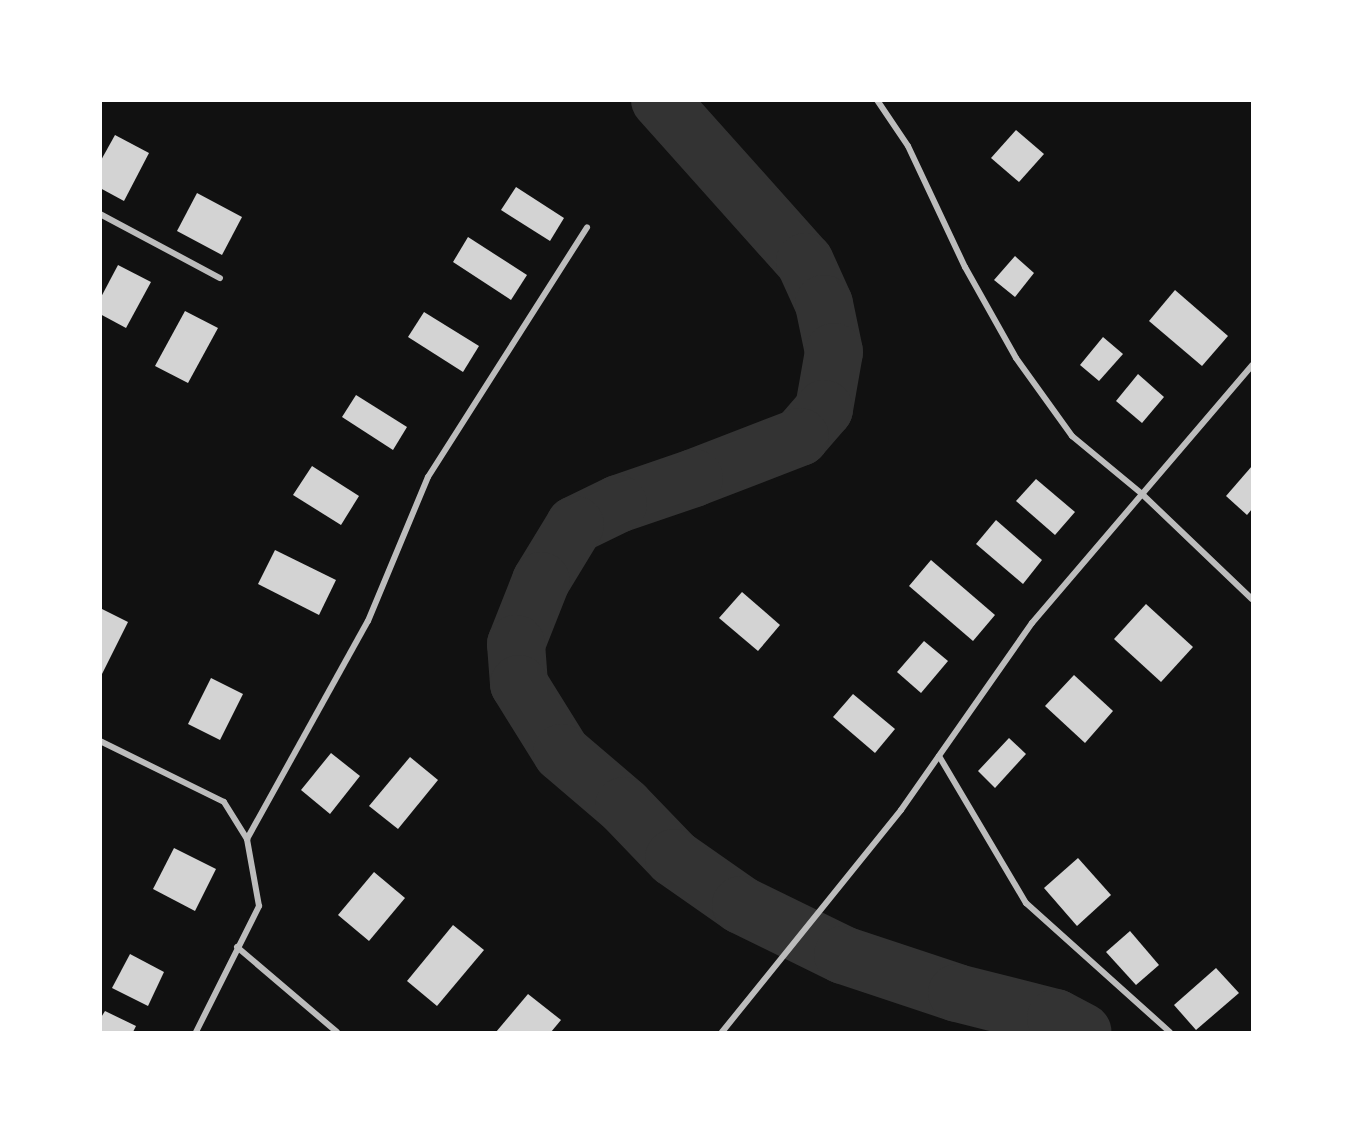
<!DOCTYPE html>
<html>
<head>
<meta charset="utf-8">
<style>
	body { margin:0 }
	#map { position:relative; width:1353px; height:1133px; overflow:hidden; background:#111; font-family:"DM Sans",sans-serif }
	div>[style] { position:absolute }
	.river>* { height:58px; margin:-29px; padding:0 29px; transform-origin:29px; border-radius:29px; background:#333 }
	.building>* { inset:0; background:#d3d3d3 }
	.minor>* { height:6px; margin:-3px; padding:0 3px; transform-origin:3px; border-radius:3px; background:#bcbcbc }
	span { translate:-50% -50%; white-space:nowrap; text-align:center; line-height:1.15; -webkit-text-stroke:5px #fff; paint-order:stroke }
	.frame { position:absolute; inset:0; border:102px solid #fff; pointer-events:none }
</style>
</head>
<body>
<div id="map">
	<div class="river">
		<i style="left:660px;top:100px;width:217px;rotate:48.2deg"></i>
		<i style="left:805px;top:262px;width:46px;rotate:65.7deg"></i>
		<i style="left:824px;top:304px;width:49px;rotate:78.2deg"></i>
		<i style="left:834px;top:352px;width:58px;rotate:100deg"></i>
		<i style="left:824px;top:409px;width:37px;rotate:131deg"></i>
		<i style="left:800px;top:437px;width:114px;rotate:158.9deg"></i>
		<i style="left:694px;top:478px;width:80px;rotate:161.1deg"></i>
		<i style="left:618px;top:504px;width:48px;rotate:154deg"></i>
		<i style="left:575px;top:525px;width:66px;rotate:121.3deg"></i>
		<i style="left:541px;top:581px;width:68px;rotate:111.6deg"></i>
		<i style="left:516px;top:644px;width:40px;rotate:85.7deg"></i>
		<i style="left:519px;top:684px;width:81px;rotate:58.1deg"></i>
		<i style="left:562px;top:753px;width:82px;rotate:40.5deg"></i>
		<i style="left:624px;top:806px;width:72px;rotate:46.1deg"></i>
		<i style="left:674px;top:858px;width:82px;rotate:35deg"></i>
		<i style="left:741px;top:905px;width:114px;rotate:26.1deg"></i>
		<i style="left:843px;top:955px;width:120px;rotate:18.4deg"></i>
		<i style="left:957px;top:993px;width:102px;rotate:14.2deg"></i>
		<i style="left:1056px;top:1018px;width:30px;rotate:28deg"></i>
	</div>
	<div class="building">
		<i style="clip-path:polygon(1016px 130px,1044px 154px,1019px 182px,991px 158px)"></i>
		<i style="clip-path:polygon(115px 135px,149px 153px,124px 201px,100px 188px,100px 162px)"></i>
		<i style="clip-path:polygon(516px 187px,564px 218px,550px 241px,501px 210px)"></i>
		<i style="clip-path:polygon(197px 193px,242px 217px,222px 255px,177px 231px)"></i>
		<i style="clip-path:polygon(468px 237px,527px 275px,511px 300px,453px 262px)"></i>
		<i style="clip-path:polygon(1015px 256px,1034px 273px,1015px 297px,994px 280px)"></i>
		<i style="clip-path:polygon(118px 265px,151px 282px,126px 328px,100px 314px,100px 299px)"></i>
		<i style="clip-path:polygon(1175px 290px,1228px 336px,1202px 366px,1149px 321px)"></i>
		<i style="clip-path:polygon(185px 311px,218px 328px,188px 383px,155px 366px)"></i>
		<i style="clip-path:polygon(424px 312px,479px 346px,463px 372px,408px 337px)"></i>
		<i style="clip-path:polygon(1103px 337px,1123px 354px,1099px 381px,1080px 365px)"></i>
		<i style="clip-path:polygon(1138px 374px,1164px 397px,1142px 423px,1116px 401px)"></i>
		<i style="clip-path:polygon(356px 395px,407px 427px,393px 450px,342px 417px)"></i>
		<i style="clip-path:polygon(312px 466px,359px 496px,341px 525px,293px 495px)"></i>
		<i style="clip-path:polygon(1252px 466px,1252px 509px,1247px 515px,1226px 496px)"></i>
		<i style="clip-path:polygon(1036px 479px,1075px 512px,1055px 535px,1016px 501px)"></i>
		<i style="clip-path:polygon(996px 520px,1042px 560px,1023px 584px,976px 544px)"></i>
		<i style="clip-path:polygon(275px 550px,336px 580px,319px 615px,258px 584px)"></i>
		<i style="clip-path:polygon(931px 560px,995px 615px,973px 641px,909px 586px)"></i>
		<i style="clip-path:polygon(742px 592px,780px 625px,758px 651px,719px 618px)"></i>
		<i style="clip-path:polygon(1146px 604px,1193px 647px,1161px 682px,1114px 639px)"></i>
		<i style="clip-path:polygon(100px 608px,128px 622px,100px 678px)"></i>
		<i style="clip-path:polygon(924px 641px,948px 661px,921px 693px,897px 672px)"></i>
		<i style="clip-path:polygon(1074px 675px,1113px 711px,1085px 743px,1045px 706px)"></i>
		<i style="clip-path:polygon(211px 678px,243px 694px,220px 740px,188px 724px)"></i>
		<i style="clip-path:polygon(853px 694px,895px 729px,875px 753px,833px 717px)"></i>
		<i style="clip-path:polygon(1009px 738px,1026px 754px,995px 788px,978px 771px)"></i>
		<i style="clip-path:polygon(331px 753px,360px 776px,330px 814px,301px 790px)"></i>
		<i style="clip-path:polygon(410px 757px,438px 780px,398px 829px,369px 806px)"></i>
		<i style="clip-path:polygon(174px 848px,216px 869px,195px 911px,153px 889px)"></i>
		<i style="clip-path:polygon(1078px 858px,1111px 895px,1077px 926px,1044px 888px)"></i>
		<i style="clip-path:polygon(374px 872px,405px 898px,369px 941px,338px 915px)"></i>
		<i style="clip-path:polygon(453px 925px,484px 950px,437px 1006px,407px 981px)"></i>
		<i style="clip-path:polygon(1130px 931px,1159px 965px,1136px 985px,1106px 952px)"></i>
		<i style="clip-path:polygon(130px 954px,164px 972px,148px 1006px,112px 988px)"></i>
		<i style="clip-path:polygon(1216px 968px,1239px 993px,1196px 1030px,1174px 1005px)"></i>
		<i style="clip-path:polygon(528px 994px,561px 1020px,551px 1032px,496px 1032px)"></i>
		<i style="clip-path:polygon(105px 1011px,136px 1026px,133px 1032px,100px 1032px,100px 1019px)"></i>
	</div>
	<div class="minor">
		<i style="left:877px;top:100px;width:55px;rotate:56deg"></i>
		<i style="left:908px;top:146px;width:134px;rotate:64.8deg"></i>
		<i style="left:965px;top:267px;width:104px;rotate:60.7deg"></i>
		<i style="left:1016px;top:358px;width:96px;rotate:54.3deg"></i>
		<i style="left:1072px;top:436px;width:91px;rotate:39.6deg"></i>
		<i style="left:1142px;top:494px;width:152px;rotate:43.7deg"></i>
		<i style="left:100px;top:214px;width:136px;rotate:28.1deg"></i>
		<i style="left:100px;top:741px;width:138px;rotate:26.2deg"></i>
		<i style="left:224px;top:802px;width:44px;rotate:58.1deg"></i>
		<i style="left:939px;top:756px;width:171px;rotate:59.4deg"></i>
		<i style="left:1026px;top:903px;width:193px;rotate:41.9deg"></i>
		<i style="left:237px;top:947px;width:131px;rotate:40.4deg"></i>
		<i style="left:196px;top:1032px;width:141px;rotate:-63.4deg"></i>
		<i style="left:259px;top:906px;width:68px;rotate:-100.2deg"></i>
		<i style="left:247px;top:839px;width:249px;rotate:-61deg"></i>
		<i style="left:368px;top:621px;width:156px;rotate:-67.4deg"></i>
		<i style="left:428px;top:477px;width:296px;rotate:-57.5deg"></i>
		<i style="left:722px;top:1032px;width:285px;rotate:-51.1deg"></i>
		<i style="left:901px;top:810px;width:228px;rotate:-55deg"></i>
		<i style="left:1032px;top:623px;width:339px;rotate:-49.5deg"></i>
	</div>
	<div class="frame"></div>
</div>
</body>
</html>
